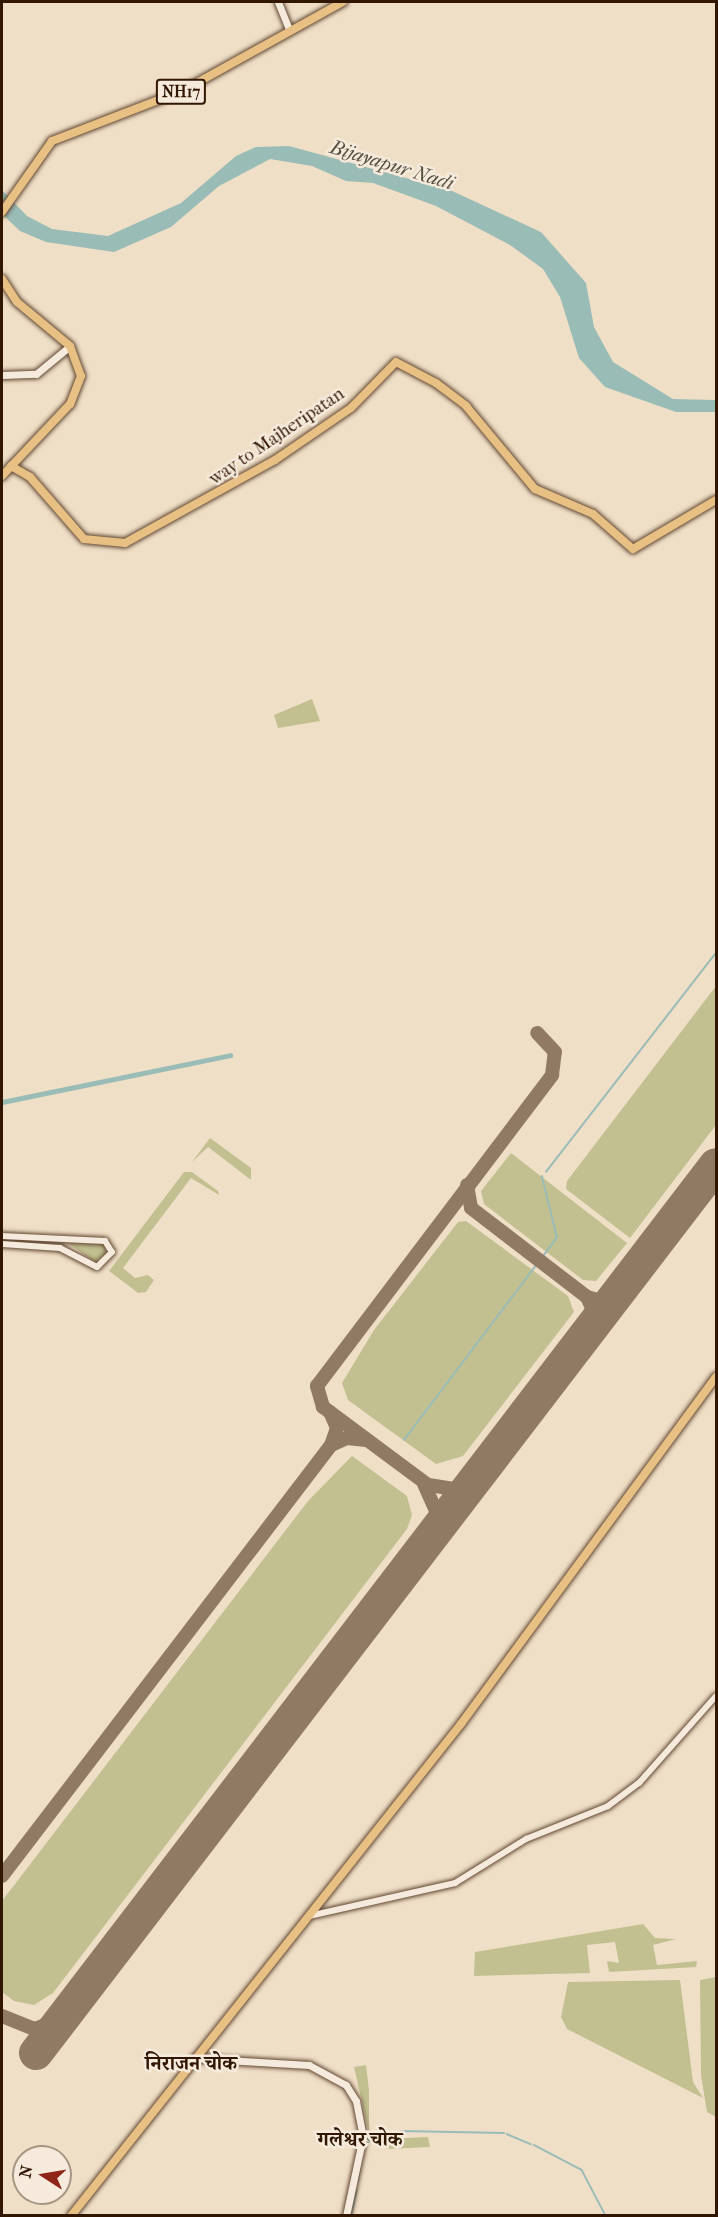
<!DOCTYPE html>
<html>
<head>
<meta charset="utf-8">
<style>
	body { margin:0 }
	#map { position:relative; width:718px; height:2217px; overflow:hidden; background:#f0dfc7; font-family:"IM FELL French Canon","Noto Serif Devanagari",serif }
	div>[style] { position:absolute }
	.green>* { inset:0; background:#c2c090 }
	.water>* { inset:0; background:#9abcb7 }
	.stream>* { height:1.5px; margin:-0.75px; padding:0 0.75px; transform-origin:0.75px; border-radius:0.75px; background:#9abcb7 }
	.canal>* { height:5px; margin:-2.5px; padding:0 2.5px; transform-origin:2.5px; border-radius:2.5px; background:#9abcb7 }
	.taxiway>* { height:14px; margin:-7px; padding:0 7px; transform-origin:7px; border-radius:7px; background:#907a64 }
	.runway>* { height:34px; margin:-17px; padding:0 17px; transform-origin:17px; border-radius:17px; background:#907a64 }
	.roads { filter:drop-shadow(0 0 2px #614833) drop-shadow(0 0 2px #614833) }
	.tertiary>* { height:6px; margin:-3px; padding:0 3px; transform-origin:3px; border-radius:3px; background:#f5eadb }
	.secondary>* { height:7px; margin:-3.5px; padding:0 3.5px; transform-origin:3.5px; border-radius:3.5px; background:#f5eadb }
	.primary>* { height:8px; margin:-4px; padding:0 4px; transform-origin:4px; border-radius:4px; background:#e8c084 }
	.trunk>* { height:8px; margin:-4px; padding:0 4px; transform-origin:4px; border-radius:4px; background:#e8c084 }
	span { translate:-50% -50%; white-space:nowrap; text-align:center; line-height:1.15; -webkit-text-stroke:5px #f5eadb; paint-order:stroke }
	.shield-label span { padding:2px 4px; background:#f5eadb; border:2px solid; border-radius:4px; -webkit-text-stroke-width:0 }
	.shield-label { font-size:16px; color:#311602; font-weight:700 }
	.street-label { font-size:18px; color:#311602 }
	.water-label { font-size:20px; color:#565041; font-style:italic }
	.neighbourhood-label { font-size:20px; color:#311602; font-weight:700 }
	.frame { position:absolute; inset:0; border:3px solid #311602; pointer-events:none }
	.north { position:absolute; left:12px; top:2145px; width:60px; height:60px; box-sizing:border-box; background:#f5eadb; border:2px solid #a79584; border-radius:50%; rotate:282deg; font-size:16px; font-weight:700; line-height:24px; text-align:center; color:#311602 }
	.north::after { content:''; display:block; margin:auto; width:21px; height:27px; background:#8f2418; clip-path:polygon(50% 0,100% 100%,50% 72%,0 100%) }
</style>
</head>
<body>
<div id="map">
	<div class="green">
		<i style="clip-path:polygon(312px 699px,320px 721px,278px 728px,274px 715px)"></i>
		<i style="clip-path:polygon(716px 986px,716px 1125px,630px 1238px,566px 1189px,567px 1181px)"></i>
		<i style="clip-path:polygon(210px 1138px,251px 1168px,251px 1180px,208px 1147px,192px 1162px)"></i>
		<i style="clip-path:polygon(511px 1153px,627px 1243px,596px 1281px,583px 1280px,484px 1204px,481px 1191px)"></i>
		<i style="clip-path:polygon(184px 1172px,192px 1172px,218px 1191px,219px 1195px,191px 1178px,123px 1268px,135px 1278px,148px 1275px,154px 1280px,146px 1292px,138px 1293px,109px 1271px)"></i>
		<i style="clip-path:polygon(466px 1221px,568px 1296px,574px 1312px,463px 1456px,436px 1464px,348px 1400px,342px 1383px,374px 1330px,458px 1222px)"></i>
		<i style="clip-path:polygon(68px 1243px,104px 1244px,106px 1253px,95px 1262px)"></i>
		<i style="clip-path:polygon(352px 1456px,407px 1496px,412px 1515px,407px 1529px,53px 1993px,34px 2005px,14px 2001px,2px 1992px,2px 1901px,308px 1501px)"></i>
		<i style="clip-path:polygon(643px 1924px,655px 1938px,676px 1939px,653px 1945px,657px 1965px,697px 1961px,696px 1967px,609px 1972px,607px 1961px,619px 1963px,615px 1942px,587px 1945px,590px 1973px,474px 1976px,475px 1952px)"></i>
		<i style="clip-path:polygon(716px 1977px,716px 2117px,707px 2112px,701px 2075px,700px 1980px)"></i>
		<i style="clip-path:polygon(680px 1980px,693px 2082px,703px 2098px,567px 2029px,561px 2017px,568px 1982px)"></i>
		<i style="clip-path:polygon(366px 2065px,369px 2090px,369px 2133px,354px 2067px)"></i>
		<i style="clip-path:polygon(428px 2137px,430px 2147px,386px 2149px,384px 2139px)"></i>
	</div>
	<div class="water">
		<i style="clip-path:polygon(289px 146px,450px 190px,541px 232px,586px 283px,594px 327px,613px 362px,673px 399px,716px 400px,716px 412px,676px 412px,605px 387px,579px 358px,560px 297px,543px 269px,510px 245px,436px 206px,373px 183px,346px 181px,312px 166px,270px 159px,219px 186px,171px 227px,114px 252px,46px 242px,20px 231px,2px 214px,2px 190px,27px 216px,52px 229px,108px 236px,181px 203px,236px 156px,256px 147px)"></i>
	</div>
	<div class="stream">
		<i style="left:546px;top:1172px;width:277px;rotate:-52.2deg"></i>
		<i style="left:404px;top:1440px;width:253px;rotate:-52.9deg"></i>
		<i style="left:557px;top:1238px;width:63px;rotate:-103.8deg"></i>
		<i style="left:507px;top:2134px;width:26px;rotate:23deg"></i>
		<i style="left:534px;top:2145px;width:54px;rotate:27.5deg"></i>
		<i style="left:582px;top:2170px;width:52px;rotate:62.4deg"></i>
		<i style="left:364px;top:2149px;width:12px;rotate:-59deg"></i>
		<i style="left:370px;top:2139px;width:33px;rotate:-14deg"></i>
		<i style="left:402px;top:2131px;width:102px;rotate:1.1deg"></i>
		<i style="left:358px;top:2181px;width:24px;rotate:-81deg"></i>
		<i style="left:351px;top:2216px;width:26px;rotate:-77deg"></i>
	</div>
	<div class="canal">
		<i style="left:2px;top:1102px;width:233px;rotate:-11.6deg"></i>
	</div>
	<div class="taxiway">
		<i style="left:467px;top:1185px;width:23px;rotate:80deg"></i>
		<i style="left:471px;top:1208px;width:146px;rotate:37.5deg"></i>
		<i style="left:587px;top:1297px;width:16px;rotate:15deg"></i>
		<i style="left:602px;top:1301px;width:21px;rotate:-29deg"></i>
		<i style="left:587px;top:1297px;width:19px;rotate:65deg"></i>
		<i style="left:595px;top:1314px;width:19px;rotate:111deg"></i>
		<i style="left:330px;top:1412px;width:17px;rotate:66deg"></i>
		<i style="left:337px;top:1428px;width:18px;rotate:109deg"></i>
		<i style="left:331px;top:1445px;width:17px;rotate:-24deg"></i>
		<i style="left:347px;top:1438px;width:19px;rotate:6deg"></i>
		<i style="left:479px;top:1475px;width:29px;rotate:151deg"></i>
		<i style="left:454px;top:1489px;width:26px;rotate:-171deg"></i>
		<i style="left:428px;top:1485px;width:131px;rotate:-143.4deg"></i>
		<i style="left:323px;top:1407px;width:22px;rotate:-106deg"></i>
		<i style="left:317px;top:1386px;width:390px;rotate:-52.9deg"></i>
		<i style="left:552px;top:1075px;width:23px;rotate:-83deg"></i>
		<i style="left:555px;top:1052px;width:26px;rotate:-133deg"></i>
		<i style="left:424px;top:1484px;width:32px;rotate:66deg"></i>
		<i style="left:437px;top:1513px;width:28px;rotate:107deg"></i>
		<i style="left:2px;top:1876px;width:542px;rotate:-52.64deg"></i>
		<i style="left:2px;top:2016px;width:35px;rotate:22deg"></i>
		<i style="left:35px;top:2029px;width:31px;rotate:-22deg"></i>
	</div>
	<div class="runway">
		<i style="left:36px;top:2053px;width:1118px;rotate:-52.56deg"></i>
	</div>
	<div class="roads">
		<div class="tertiary">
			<i style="left:2px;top:1236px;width:103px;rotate:2.8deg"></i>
			<i style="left:105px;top:1241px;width:13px;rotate:58deg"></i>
			<i style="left:112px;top:1252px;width:21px;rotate:135deg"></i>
			<i style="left:97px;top:1267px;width:42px;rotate:-152.8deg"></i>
			<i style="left:60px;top:1248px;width:58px;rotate:-176.1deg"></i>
			<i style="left:309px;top:1916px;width:150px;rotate:-12.7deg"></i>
			<i style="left:455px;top:1883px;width:84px;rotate:-31.8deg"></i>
			<i style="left:526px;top:1839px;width:88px;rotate:-21.9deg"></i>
			<i style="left:608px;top:1806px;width:39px;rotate:-37deg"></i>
			<i style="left:639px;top:1783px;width:116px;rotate:-48.5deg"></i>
		</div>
		<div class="secondary">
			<i style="left:278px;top:2px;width:31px;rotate:68deg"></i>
			<i style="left:2px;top:375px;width:34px;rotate:-2deg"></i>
			<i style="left:36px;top:374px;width:44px;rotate:-39.5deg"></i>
			<i style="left:193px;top:2058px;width:116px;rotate:3.5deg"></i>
			<i style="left:309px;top:2065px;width:42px;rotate:28.4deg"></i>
			<i style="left:346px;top:2085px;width:19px;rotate:58deg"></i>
			<i style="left:356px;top:2101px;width:36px;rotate:79deg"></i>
			<i style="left:363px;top:2136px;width:82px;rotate:102deg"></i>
		</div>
		<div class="primary">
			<i style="left:11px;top:466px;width:22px;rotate:30deg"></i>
			<i style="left:30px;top:477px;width:82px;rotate:48.9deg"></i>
			<i style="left:84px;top:539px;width:41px;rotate:5.6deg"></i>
			<i style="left:125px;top:543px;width:171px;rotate:-29deg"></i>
			<i style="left:275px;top:460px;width:92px;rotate:-34.4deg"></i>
			<i style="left:351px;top:408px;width:64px;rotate:-45.6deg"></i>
			<i style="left:396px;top:362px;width:45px;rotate:27.7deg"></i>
			<i style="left:436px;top:383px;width:38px;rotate:37deg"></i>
			<i style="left:466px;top:406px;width:108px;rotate:50.3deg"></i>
			<i style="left:535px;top:489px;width:63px;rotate:23.3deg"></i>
			<i style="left:593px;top:514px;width:53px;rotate:41.2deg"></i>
			<i style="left:633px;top:549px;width:96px;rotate:-30.6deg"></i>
			<i style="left:71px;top:2216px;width:628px;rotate:-51.6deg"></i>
			<i style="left:461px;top:1724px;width:431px;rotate:-53.7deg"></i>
		</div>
		<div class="trunk">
			<i style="left:2px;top:212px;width:87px;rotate:-54.8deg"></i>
			<i style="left:52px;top:141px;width:142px;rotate:-21.1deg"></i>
			<i style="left:184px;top:90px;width:182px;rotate:-29deg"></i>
			<i style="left:2px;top:279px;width:27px;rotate:57deg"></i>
			<i style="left:17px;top:302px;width:69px;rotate:39.7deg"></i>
			<i style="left:70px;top:346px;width:32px;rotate:70deg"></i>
			<i style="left:81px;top:376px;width:30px;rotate:111deg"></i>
			<i style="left:70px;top:404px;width:99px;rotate:133.4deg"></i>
		</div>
	</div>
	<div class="shield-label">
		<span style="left:181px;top:92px">NH17</span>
	</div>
	<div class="street-label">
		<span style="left:277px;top:437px;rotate:-34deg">way to Majheripatan</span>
	</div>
	<div class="water-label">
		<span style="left:392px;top:165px;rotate:17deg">Bijayapur Nadi</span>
	</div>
	<div class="neighbourhood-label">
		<span style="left:191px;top:2063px">निराजन चोक</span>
		<span style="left:360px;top:2139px">गलेश्वर चोक</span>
	</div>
	<div class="frame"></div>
	<div class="north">N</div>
</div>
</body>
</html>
